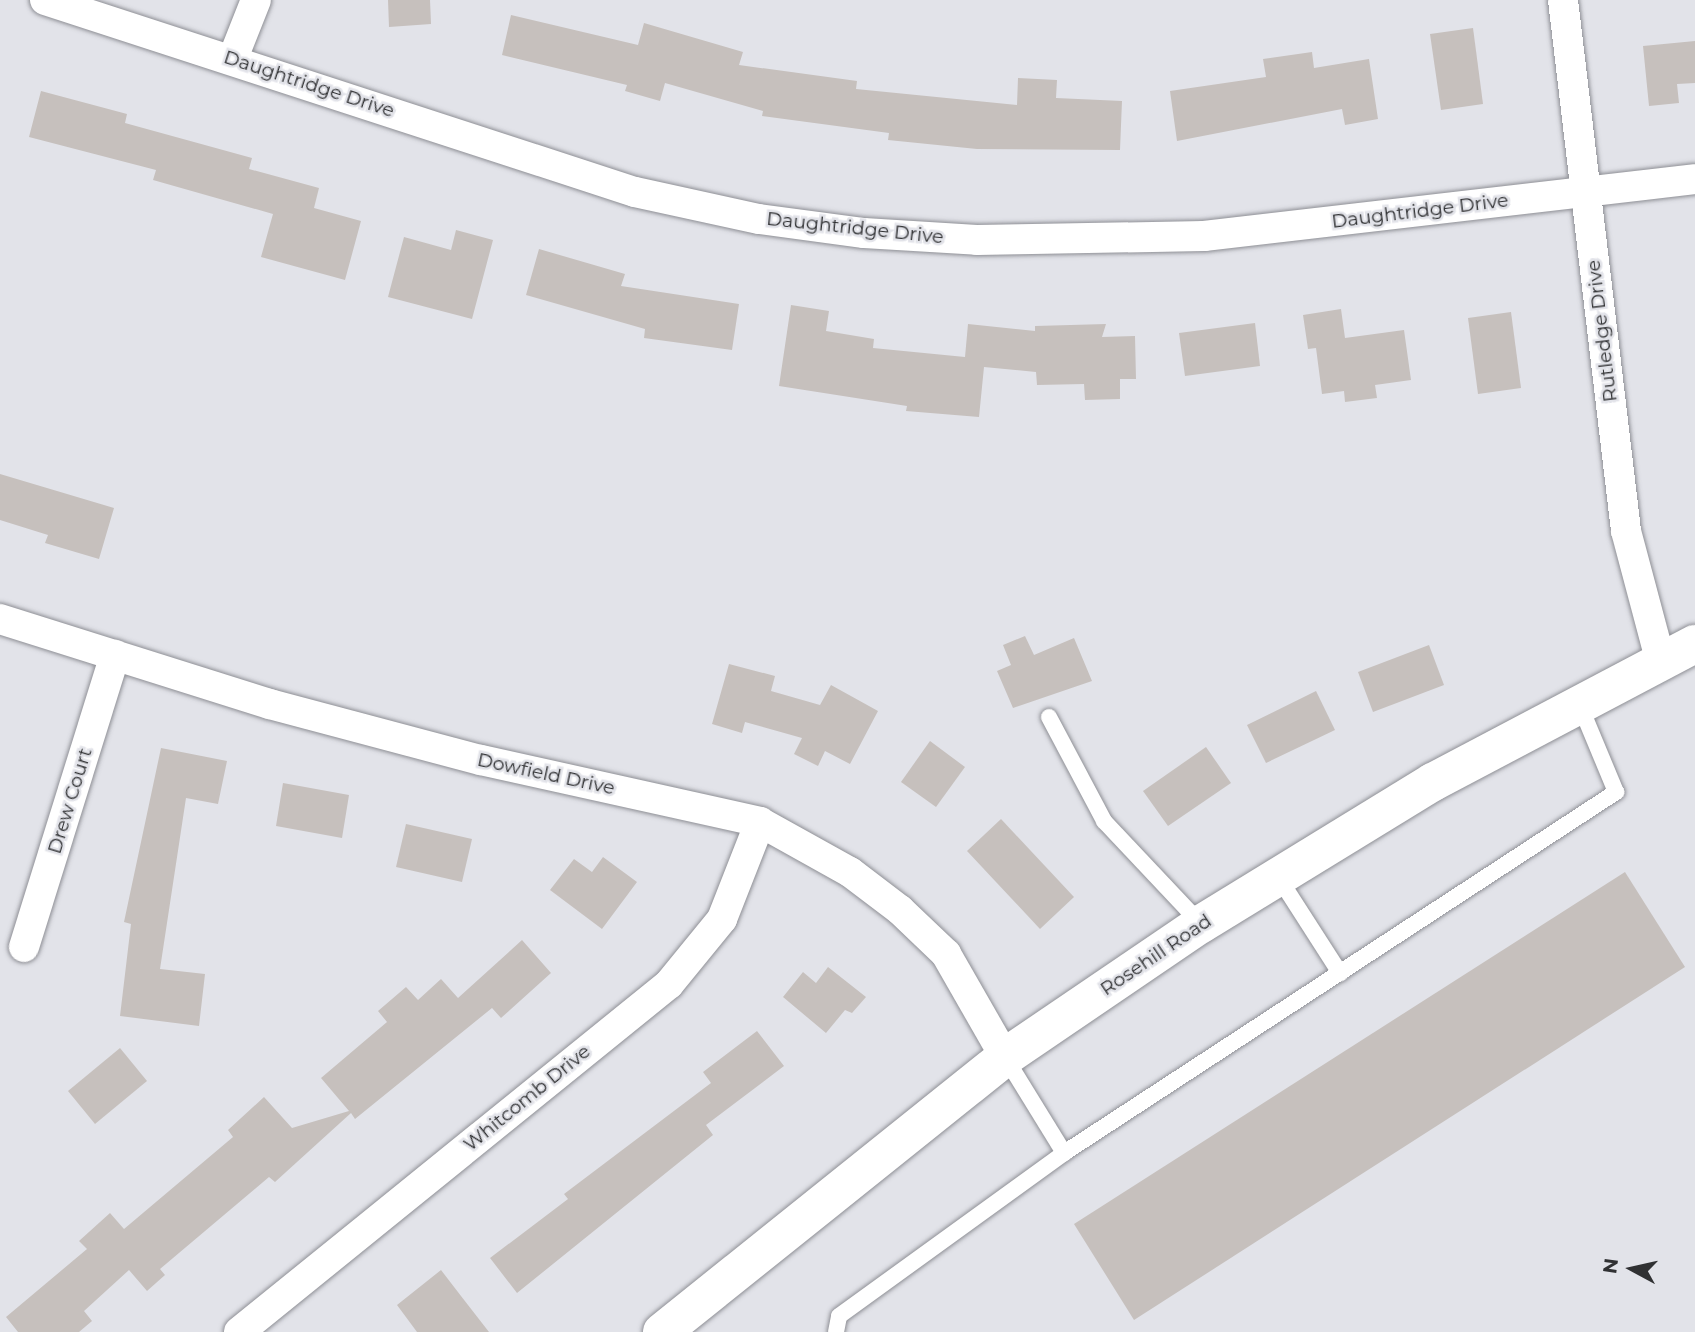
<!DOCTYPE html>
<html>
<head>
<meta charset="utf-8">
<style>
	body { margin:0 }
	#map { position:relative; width:1695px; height:1332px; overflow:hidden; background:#e2e3e9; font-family:Montserrat,sans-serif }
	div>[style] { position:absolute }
	.building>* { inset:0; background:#c6c0bd }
	.roads { filter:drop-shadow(0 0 2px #8e8f95) drop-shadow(0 0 2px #8e8f95) }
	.service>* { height:16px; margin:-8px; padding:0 8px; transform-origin:8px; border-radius:8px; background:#fff }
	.minor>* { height:30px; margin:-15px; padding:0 15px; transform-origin:15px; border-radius:15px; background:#fff }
	.secondary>* { height:38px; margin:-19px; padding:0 19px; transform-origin:19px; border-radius:19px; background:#fff }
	span { translate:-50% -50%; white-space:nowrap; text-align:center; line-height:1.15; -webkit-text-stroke:5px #e2e3e9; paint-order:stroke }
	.street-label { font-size:19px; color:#303133 }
	.north { position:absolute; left:1597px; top:1234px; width:70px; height:70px; -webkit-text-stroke:5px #e2e3e9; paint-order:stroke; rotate:278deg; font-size:19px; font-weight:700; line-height:28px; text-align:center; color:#303133 }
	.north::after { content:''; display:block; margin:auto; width:24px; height:32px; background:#303133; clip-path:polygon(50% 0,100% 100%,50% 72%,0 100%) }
</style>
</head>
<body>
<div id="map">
	<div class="building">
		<i style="clip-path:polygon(388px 0,430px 0,431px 24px,389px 27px)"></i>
		<i style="clip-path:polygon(511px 15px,638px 45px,644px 23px,743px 52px,739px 65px,857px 81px,856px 89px,1017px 105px,1018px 78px,1057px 80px,1056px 98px,1122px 101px,1120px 150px,977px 149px,888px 140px,889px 133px,762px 116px,763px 111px,665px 83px,660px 101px,625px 91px,627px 85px,502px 55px)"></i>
		<i style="clip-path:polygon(1473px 28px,1483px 104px,1441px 110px,1430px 34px)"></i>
		<i style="clip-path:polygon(1695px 41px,1695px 83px,1677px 84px,1679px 103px,1649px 106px,1643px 46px)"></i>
		<i style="clip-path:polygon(1312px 52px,1314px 68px,1369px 59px,1378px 119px,1345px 125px,1342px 109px,1177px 141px,1170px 91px,1266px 77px,1263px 59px)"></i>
		<i style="clip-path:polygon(41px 91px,127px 114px,125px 123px,252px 158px,249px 169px,319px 188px,314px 208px,361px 221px,345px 280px,261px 257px,273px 214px,153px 180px,156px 170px,29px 137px)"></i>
		<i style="clip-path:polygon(456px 230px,493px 240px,472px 319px,388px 297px,404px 237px,451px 250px)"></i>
		<i style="clip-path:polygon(539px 249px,625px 274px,621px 286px,739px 304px,732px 350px,644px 338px,645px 329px,526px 295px)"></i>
		<i style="clip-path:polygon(791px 305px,829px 311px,826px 331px,874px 339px,873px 348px,965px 357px,968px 324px,1035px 331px,1035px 326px,1106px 324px,1102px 337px,1135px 336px,1136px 379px,1120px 379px,1120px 399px,1085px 400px,1084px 384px,1037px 385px,1036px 372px,984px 367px,979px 417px,906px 411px,907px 406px,779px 386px)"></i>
		<i style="clip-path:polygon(1341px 309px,1345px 338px,1404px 330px,1411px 380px,1375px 385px,1377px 398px,1345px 402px,1344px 391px,1322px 394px,1316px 348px,1308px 349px,1303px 315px)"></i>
		<i style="clip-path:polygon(1511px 312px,1521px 388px,1478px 394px,1468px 318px)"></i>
		<i style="clip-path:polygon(1255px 323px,1260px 366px,1185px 376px,1179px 333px)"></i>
		<i style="clip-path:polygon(0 474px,114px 508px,99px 559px,45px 543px,48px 535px,0 520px)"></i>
		<i style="clip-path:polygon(1025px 636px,1034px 655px,1074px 638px,1092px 681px,1013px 708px,997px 671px,1011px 665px,1003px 645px)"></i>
		<i style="clip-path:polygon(1429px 645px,1444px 685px,1373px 712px,1358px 672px)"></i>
		<i style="clip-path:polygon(729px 664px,775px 676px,771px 691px,820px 705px,831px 685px,878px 711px,850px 764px,825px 751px,818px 766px,794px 754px,802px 738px,745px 722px,742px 733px,712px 724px)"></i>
		<i style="clip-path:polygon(1316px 691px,1335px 730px,1266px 763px,1247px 725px)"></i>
		<i style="clip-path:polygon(930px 741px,965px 767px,936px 807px,901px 782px)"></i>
		<i style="clip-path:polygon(1206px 747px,1231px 783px,1168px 826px,1143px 791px)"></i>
		<i style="clip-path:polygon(161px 748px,227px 761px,218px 804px,186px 798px,160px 969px,205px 974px,199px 1026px,120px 1016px,131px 924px,124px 922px)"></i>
		<i style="clip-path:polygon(283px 783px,349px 795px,342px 838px,276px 826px)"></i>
		<i style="clip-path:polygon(1001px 819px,1074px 897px,1040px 929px,967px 851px)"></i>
		<i style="clip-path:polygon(406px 824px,472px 839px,462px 882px,396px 867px)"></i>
		<i style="clip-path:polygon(603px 857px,637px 882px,602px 929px,550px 890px,574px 859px,592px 872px)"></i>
		<i style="clip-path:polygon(1625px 872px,1685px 967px,1134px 1320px,1074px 1224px)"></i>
		<i style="clip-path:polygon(522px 940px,551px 973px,501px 1018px,492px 1008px,355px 1119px,351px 1113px,275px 1182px,269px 1177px,160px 1269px,165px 1275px,147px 1291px,129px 1270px,84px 1311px,92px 1321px,79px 1332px,18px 1332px,6px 1317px,87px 1249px,79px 1241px,110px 1213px,124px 1229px,233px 1137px,228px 1130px,264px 1097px,292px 1128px,349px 1111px,321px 1078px,387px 1022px,378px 1011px,406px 987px,418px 1000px,441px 979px,458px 998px)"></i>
		<i style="clip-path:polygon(828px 967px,866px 997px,852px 1013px,845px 1010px,826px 1033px,783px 997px,803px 972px,816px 983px)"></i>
		<i style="clip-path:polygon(757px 1031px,784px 1066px,706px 1125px,713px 1135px,517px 1293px,490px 1258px,568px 1199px,564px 1194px,711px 1083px,703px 1072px)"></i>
		<i style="clip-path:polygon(120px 1048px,147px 1081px,95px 1124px,68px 1091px)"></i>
		<i style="clip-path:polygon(441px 1270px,461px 1296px,489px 1332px,417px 1332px,397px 1305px)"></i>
	</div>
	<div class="roads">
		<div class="service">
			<i style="left:1049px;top:717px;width:118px;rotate:62.1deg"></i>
			<i style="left:1104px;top:821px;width:141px;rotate:46.7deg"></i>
			<i style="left:1277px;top:875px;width:117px;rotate:57.3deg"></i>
			<i style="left:1005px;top:1057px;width:113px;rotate:58.4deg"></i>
			<i style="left:1064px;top:1153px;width:660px;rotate:-33.18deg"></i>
			<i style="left:1616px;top:792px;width:96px;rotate:-112.6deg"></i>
			<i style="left:836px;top:1332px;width:16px;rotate:-79deg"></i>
			<i style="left:839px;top:1316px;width:278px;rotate:-35.9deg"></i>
		</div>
		<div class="minor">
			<i style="left:45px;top:0;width:620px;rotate:18.03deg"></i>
			<i style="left:635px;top:192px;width:127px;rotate:12.3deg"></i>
			<i style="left:759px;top:219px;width:106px;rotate:7.6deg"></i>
			<i style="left:864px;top:233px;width:113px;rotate:3.5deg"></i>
			<i style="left:977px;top:240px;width:227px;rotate:-1deg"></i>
			<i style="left:1204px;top:236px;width:494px;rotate:-6.6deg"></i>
			<i style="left:1563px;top:0;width:535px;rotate:83.23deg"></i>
			<i style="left:1626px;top:531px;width:132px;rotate:75.1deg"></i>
			<i style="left:233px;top:58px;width:62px;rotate:-68.4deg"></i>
			<i style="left:0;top:619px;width:283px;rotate:17.5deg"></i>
			<i style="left:270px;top:704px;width:218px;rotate:14.9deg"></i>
			<i style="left:481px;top:760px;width:286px;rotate:12.5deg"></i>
			<i style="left:760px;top:822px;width:103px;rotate:29.1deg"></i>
			<i style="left:850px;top:872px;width:63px;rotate:37.2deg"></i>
			<i style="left:900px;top:910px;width:64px;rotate:43.7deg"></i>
			<i style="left:946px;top:954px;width:119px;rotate:60.2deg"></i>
			<i style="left:24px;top:947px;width:306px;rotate:-72.7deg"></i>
			<i style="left:239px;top:1332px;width:553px;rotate:-38.98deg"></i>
			<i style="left:669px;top:984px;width:84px;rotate:-50.8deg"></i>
			<i style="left:722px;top:919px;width:104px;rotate:-68.6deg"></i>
		</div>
		<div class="secondary">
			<i style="left:662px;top:1332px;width:440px;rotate:-38.7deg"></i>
			<i style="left:1005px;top:1057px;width:237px;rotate:-34.2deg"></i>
			<i style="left:1201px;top:924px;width:272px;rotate:-31.5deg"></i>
			<i style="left:1433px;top:782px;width:296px;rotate:-27.8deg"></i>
		</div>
	</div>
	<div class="street-label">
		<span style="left:309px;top:84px;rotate:18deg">Daughtridge Drive</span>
		<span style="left:1420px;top:211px;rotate:-7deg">Daughtridge Drive</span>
		<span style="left:855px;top:228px;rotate:6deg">Daughtridge Drive</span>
		<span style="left:1602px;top:331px;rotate:-97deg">Rutledge Drive</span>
		<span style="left:546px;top:774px;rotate:12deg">Dowfield Drive</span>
		<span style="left:70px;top:801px;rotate:-73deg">Drew Court</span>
		<span style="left:1156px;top:955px;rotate:-34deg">Rosehill Road</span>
		<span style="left:527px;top:1098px;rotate:-39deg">Whitcomb Drive</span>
	</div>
	<div class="north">N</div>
</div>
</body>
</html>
